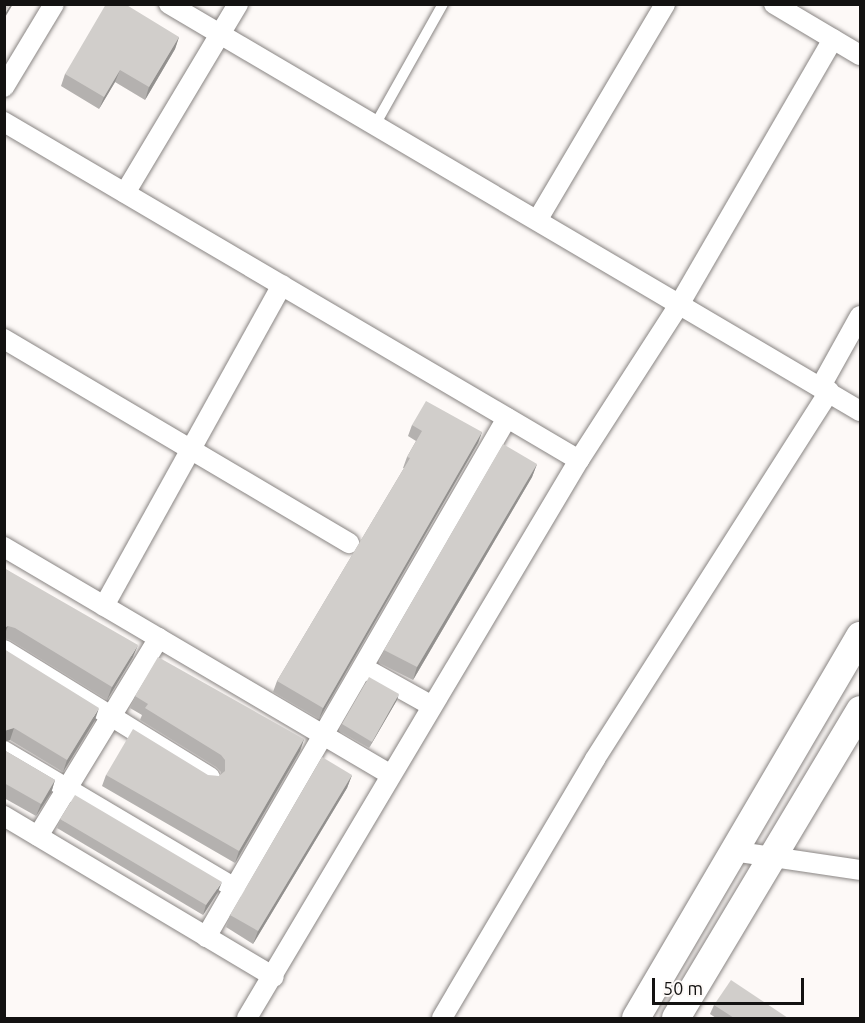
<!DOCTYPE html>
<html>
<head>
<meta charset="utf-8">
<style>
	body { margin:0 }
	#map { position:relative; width:865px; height:1023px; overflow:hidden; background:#fdf9f7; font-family:Ubuntu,sans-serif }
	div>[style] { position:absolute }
	.roads { filter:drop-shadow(0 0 2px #898583) drop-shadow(0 0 2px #898583) }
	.lane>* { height:10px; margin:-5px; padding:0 5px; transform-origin:5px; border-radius:5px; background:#fff }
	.street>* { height:20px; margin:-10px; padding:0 10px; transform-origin:10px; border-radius:10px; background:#fff }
	.secondary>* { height:28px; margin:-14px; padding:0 14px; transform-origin:14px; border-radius:14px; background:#fff }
	.wall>* { inset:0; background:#b4b1af }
	.shaded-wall>* { inset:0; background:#92908e }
	.building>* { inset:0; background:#d1cecb }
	span { translate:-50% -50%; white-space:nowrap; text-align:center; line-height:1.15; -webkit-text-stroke:4.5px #fdf9f7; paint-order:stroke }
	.frame { position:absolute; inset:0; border:6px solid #131211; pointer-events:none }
	.scale { position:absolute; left:652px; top:978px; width:152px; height:27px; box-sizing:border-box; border:3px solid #131211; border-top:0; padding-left:8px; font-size:18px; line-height:21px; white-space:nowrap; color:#131211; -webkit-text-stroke:4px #fdf9f7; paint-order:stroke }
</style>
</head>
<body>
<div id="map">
	<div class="roads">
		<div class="lane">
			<i style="left:375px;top:125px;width:139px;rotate:-60.7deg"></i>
		</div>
		<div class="street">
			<i style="left:169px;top:4px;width:802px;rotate:30.5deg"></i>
			<i style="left:774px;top:4px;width:100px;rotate:30.7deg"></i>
			<i style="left:4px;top:87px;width:97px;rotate:-58.9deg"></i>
			<i style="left:4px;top:122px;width:667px;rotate:30.45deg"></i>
			<i style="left:125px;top:193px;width:220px;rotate:-59.1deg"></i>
			<i style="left:538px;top:219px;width:250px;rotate:-59.4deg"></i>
			<i style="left:4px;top:339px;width:401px;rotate:30.6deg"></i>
			<i style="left:821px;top:386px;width:80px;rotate:-60.9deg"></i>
			<i style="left:4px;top:547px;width:449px;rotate:30.5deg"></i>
			<i style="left:104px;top:606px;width:367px;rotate:-61deg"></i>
			<i style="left:4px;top:650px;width:242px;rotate:31.7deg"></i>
			<i style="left:364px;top:668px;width:78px;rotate:29.2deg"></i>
			<i style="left:4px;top:751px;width:269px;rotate:30.7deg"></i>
			<i style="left:4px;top:816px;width:314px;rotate:30.8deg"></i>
			<i style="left:38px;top:836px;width:232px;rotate:-58.6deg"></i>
			<i style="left:733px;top:851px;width:128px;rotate:8.5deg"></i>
			<i style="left:206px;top:937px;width:600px;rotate:-59.89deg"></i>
			<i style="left:247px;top:1018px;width:649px;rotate:-59.25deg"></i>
			<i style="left:579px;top:460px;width:187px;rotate:-57.2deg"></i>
			<i style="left:680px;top:303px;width:305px;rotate:-59.9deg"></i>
			<i style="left:442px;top:1018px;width:301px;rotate:-59.4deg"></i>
			<i style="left:595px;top:759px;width:436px;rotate:-57.5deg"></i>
		</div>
		<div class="secondary">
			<i style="left:636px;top:1018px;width:443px;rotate:-59.6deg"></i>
			<i style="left:676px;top:1018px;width:359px;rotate:-59.1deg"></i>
		</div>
	</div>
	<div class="wall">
		<i style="clip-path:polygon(179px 37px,175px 49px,145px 100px,115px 82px,99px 109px,61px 86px,65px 74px)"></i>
		<i style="clip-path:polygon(412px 425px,482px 432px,478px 443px,319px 719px,273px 692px,277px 681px,404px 468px,403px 468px,407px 457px,416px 441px,408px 436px)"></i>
		<i style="clip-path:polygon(537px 464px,532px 477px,413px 680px,379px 663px,384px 650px)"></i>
		<i style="clip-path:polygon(4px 568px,133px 657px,107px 700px,10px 640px,4px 638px)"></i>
		<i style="clip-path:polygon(4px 649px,95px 720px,63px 772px,10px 740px,4px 742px)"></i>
		<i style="clip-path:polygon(135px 696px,304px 739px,300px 751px,235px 863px,102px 786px,106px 775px,219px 776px,221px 775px,221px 772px,216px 767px,140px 720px,142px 715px,130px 708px)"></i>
		<i style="clip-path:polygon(397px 700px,369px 748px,339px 731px,342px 724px)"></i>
		<i style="clip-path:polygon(4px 750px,55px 780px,51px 793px,36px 816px,4px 798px)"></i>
		<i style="clip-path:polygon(352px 775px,347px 788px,253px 944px,226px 927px,230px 915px)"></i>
		<i style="clip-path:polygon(60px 819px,218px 892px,203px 915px,57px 828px)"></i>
		<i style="clip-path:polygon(714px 1005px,788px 1018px,716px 1018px,710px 1014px)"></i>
	</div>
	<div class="shaded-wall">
		<i style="clip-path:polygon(11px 4px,13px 4px,4px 19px,4px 15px)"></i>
		<i style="clip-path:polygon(179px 37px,175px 49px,145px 100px,149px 87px)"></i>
		<i style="clip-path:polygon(120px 70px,115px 82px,99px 109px,104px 97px)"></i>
		<i style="clip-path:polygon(482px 432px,478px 443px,319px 719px,323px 708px)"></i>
		<i style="clip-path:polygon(537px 464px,532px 477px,413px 680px,417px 667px)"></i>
		<i style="clip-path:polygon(8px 626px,4px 636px,4px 628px)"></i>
		<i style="clip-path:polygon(138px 645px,133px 657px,107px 700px,112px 687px)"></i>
		<i style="clip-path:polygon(399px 694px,397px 700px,369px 748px,372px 742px)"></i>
		<i style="clip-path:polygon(99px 708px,95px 720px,63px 772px,67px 760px)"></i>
		<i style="clip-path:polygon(14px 728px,10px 740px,4px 742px,4px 731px)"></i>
		<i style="clip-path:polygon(304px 739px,300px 751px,235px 863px,239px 851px)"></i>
		<i style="clip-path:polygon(352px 775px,347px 788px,253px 944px,258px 931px)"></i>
		<i style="clip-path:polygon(55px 780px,51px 793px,36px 816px,41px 804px)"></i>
		<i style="clip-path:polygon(222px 882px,218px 892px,203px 915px,206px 905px)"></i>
	</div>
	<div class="building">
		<i style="clip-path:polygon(4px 4px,11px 4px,4px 15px)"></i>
		<i style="clip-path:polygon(106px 4px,125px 4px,179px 37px,149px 87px,120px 70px,104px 97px,65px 74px)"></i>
		<i style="clip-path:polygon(426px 401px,482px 432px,323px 708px,277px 681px,410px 458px,407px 457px,422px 431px,412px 425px)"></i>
		<i style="clip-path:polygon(503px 444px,537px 464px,417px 667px,384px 650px)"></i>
		<i style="clip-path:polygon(4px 568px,138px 645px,112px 687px,15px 628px,8px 626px,4px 628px)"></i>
		<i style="clip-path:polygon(4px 649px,99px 708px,67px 760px,14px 728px,4px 731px)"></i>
		<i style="clip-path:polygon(158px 657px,304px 739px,239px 851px,106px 775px,133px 729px,208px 775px,219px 776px,225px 771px,225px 760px,221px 755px,145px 708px,148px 704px,135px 696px)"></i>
		<i style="clip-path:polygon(369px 677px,399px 694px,372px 742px,342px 724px)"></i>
		<i style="clip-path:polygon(4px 750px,55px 780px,41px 804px,4px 783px)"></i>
		<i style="clip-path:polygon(322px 757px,352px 775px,258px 931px,230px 915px)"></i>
		<i style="clip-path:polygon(75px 795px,222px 882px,206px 905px,60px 819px)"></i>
		<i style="clip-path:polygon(731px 980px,788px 1018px,734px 1018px,714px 1005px)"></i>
	</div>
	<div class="frame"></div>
	<div class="scale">50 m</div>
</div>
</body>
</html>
